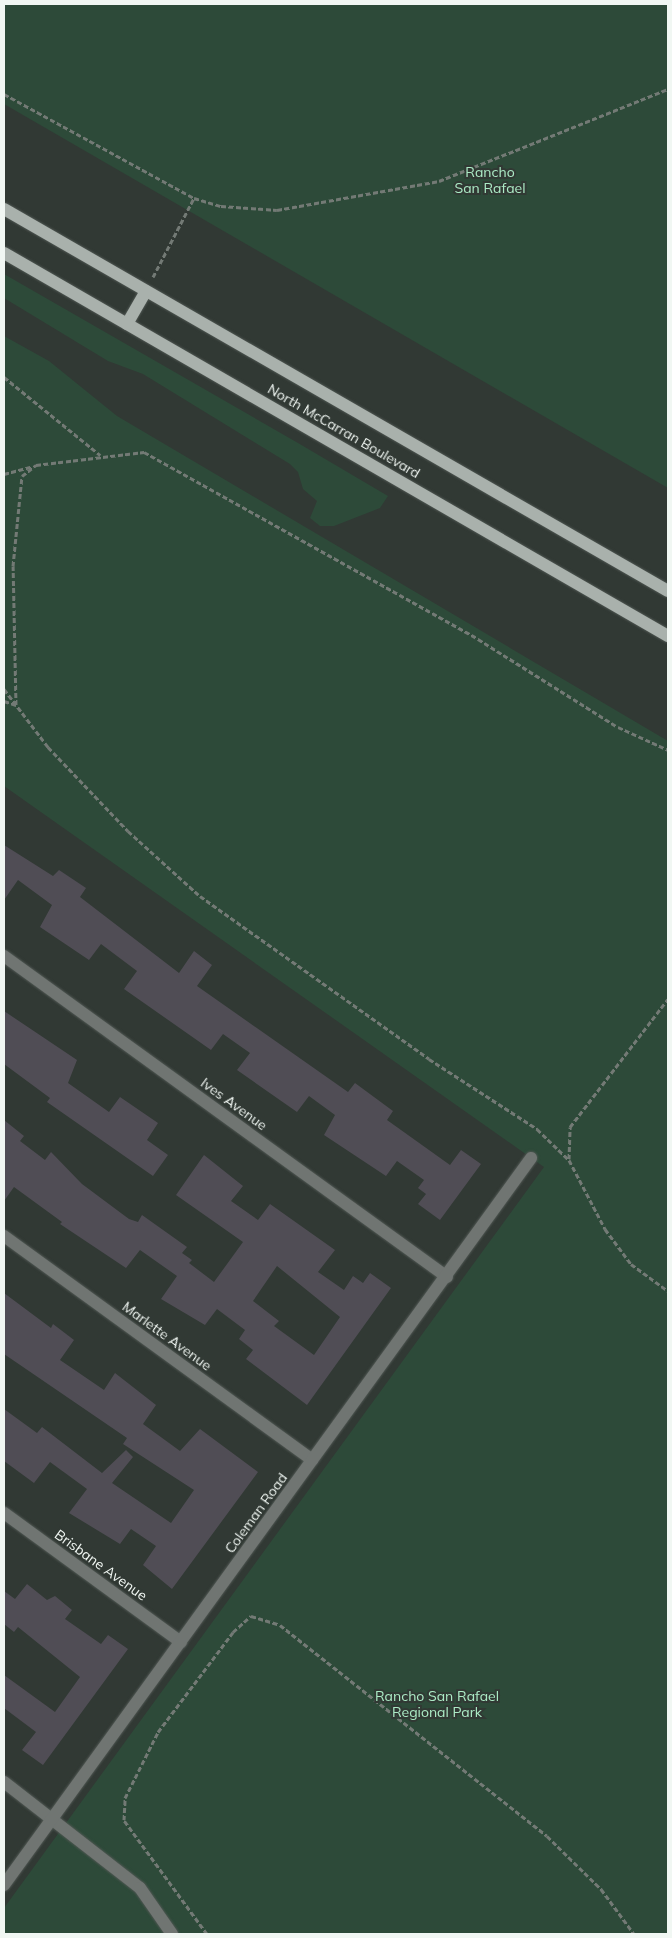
<!DOCTYPE html>
<html>
<head>
<meta charset="utf-8">
<style>
	body { margin:0 }
	#map { position:relative; width:672px; height:1938px; overflow:hidden; background:#313934; font-family:Mulish,sans-serif }
	div>[style] { position:absolute }
	.green>* { inset:0; background:#2d4a39 }
	.building>* { inset:0; background:#504d55 }
	.path>* { height:3px; margin-top:-1.5px; transform-origin:0; background:repeating-linear-gradient(90deg,#737a75 0 5px,transparent 0 7.5px) }
	.roads { filter:drop-shadow(0 0 1px #505753) drop-shadow(0 0 1px #505753) }
	.minor>* { height:12px; margin:-6px; padding:0 6px; transform-origin:6px; border-radius:6px; background:#707572 }
	.major>* { height:12px; margin:-6px; padding:0 6px; transform-origin:6px; border-radius:6px; background:#a9b1ac }
	span { translate:-50% -50%; white-space:nowrap; text-align:center; line-height:1.15; -webkit-text-stroke:4px #313934; paint-order:stroke }
	.park-label { font-size:14px; color:#acebc6 }
	.street-label { font-size:14px; color:#f1f7f3 }
	.frame { position:absolute; inset:0; border:5px solid #f1f7f3; pointer-events:none }
</style>
</head>
<body>
<div id="map">
	<div class="green">
		<i style="clip-path:polygon(4px 4px,668px 4px,668px 488px,4px 104px)"></i>
		<i style="clip-path:polygon(4px 274px,298px 443px,388px 496px,380px 508px,334px 526px,320px 526px,310px 518px,317px 501px,303px 489px,298px 472px,290px 464px,143px 374px,108px 361px,4px 298px)"></i>
		<i style="clip-path:polygon(4px 336px,49px 361px,117px 416px,668px 741px,668px 1934px,4px 1934px,4px 1908px,544px 1167px,4px 786px)"></i>
	</div>
	<div class="building">
		<i style="clip-path:polygon(4px 845px,53px 876px,59px 870px,86px 888px,80px 897px,179px 973px,194px 951px,212px 965px,197px 986px,348px 1092px,355px 1083px,393px 1111px,387px 1120px,450px 1165px,461px 1150px,481px 1164px,440px 1220px,418px 1204px,426px 1194px,418px 1188px,424px 1180px,397px 1161px,386px 1176px,324px 1135px,335px 1115px,309px 1096px,297px 1112px,237px 1070px,250px 1053px,223px 1034px,211px 1050px,124px 989px,137px 971px,101px 944px,89px 960px,40px 927px,52px 905px,18px 880px,4px 900px)"></i>
		<i style="clip-path:polygon(4px 1011px,77px 1060px,68px 1083px,109px 1112px,120px 1097px,158px 1123px,147px 1140px,168px 1155px,153px 1176px,47px 1102px,50px 1098px,4px 1064px)"></i>
		<i style="clip-path:polygon(evenodd,4px 1120px,24px 1136px,20px 1141px,45px 1160px,51px 1152px,82px 1184px,129px 1219px,138px 1222px,142px 1215px,187px 1247px,182px 1253px,192px 1260px,189px 1263px,214px 1282px,243px 1242px,176px 1195px,204px 1155px,243px 1186px,231px 1201px,258px 1220px,270px 1204px,335px 1250px,318px 1272px,344px 1290px,353px 1276px,363px 1283px,370px 1273px,391px 1288px,307px 1405px,246px 1359px,253px 1350px,239px 1339px,245px 1330px,217px 1309px,205px 1325px,161px 1299px,177px 1276px,140px 1250px,126px 1268px,60px 1224px,62px 1222px,14px 1187px,4px 1201px,4px 1120px,277px 1266px,340px 1317px,314px 1355px,274px 1326px,279px 1321px,253px 1301px,277px 1266px)"></i>
		<i style="clip-path:polygon(4px 1293px,51px 1328px,53px 1324px,74px 1340px,60px 1360px,104px 1390px,115px 1373px,156px 1405px,143px 1424px,180px 1451px,200px 1429px,258px 1472px,172px 1589px,143px 1565px,156px 1546px,131px 1529px,120px 1544px,69px 1513px,87px 1489px,50px 1462px,34px 1483px,4px 1461px,4px 1409px,37px 1433px,42px 1427px,102px 1473px,126px 1450px,133px 1457px,112px 1483px,171px 1523px,194px 1490px,123px 1444px,127px 1438px,4px 1354px)"></i>
		<i style="clip-path:polygon(27px 1584px,47px 1600px,55px 1596px,72px 1610px,65px 1619px,101px 1644px,108px 1635px,128px 1649px,43px 1765px,22px 1750px,36px 1732px,4px 1708px,4px 1675px,55px 1712px,80px 1677px,18px 1627px,14px 1632px,4px 1624px,4px 1591px,15px 1599px)"></i>
	</div>
	<div class="path">
		<i style="left:4px;top:94px;width:217px;rotate:28.7deg"></i>
		<i style="left:194px;top:198px;width:28px;rotate:17deg"></i>
		<i style="left:221px;top:206px;width:56px;rotate:4.1deg"></i>
		<i style="left:277px;top:210px;width:165px;rotate:-10.1deg"></i>
		<i style="left:439px;top:181px;width:247px;rotate:-21.9deg"></i>
		<i style="left:153px;top:277px;width:89px;rotate:-62.6deg"></i>
		<i style="left:4px;top:377px;width:124px;rotate:39.1deg"></i>
		<i style="left:4px;top:474px;width:30px;rotate:-15deg"></i>
		<i style="left:4px;top:689px;width:73px;rotate:52.8deg"></i>
		<i style="left:48px;top:747px;width:116px;rotate:46.4deg"></i>
		<i style="left:128px;top:831px;width:97px;rotate:42.1deg"></i>
		<i style="left:200px;top:896px;width:281px;rotate:35.4deg"></i>
		<i style="left:429px;top:1059px;width:129px;rotate:32.9deg"></i>
		<i style="left:537px;top:1129px;width:45px;rotate:44.1deg"></i>
		<i style="left:569px;top:1160px;width:78px;rotate:62.4deg"></i>
		<i style="left:605px;top:1229px;width:44px;rotate:53.4deg"></i>
		<i style="left:631px;top:1264px;width:46px;rotate:36.1deg"></i>
		<i style="left:4px;top:701px;width:13px;rotate:18deg"></i>
		<i style="left:16px;top:705px;width:139px;rotate:-91.2deg"></i>
		<i style="left:13px;top:566px;width:90px;rotate:-84.3deg"></i>
		<i style="left:22px;top:476px;width:18px;rotate:-38deg"></i>
		<i style="left:36px;top:465px;width:109px;rotate:-6.9deg"></i>
		<i style="left:144px;top:452px;width:383px;rotate:29.2deg"></i>
		<i style="left:478px;top:639px;width:165px;rotate:32.2deg"></i>
		<i style="left:618px;top:727px;width:55px;rotate:24.7deg"></i>
		<i style="left:569px;top:1159px;width:32px;rotate:-88deg"></i>
		<i style="left:570px;top:1127px;width:161px;rotate:-52.6deg"></i>
		<i style="left:207px;top:1934px;width:141px;rotate:-126.1deg"></i>
		<i style="left:124px;top:1820px;width:22px;rotate:-87deg"></i>
		<i style="left:125px;top:1798px;width:74px;rotate:-63.4deg"></i>
		<i style="left:158px;top:1732px;width:125px;rotate:-53.1deg"></i>
		<i style="left:233px;top:1632px;width:24px;rotate:-42deg"></i>
		<i style="left:251px;top:1616px;width:30px;rotate:17deg"></i>
		<i style="left:280px;top:1625px;width:340px;rotate:38.3deg"></i>
		<i style="left:547px;top:1836px;width:76px;rotate:44.5deg"></i>
		<i style="left:601px;top:1889px;width:56px;rotate:53.7deg"></i>
	</div>
	<div class="roads">
		<div class="minor">
			<i style="left:4px;top:956px;width:547px;rotate:35.93deg"></i>
			<i style="left:4px;top:1236px;width:381px;rotate:36deg"></i>
			<i style="left:4px;top:1513px;width:219px;rotate:36.1deg"></i>
			<i style="left:4px;top:1782px;width:172px;rotate:37.9deg"></i>
			<i style="left:140px;top:1888px;width:56px;rotate:55.2deg"></i>
			<i style="left:4px;top:1885px;width:898px;rotate:-54.06deg"></i>
		</div>
		<div class="major">
			<i style="left:4px;top:209px;width:766px;rotate:29.91deg"></i>
			<i style="left:4px;top:253px;width:767px;rotate:29.98deg"></i>
			<i style="left:127px;top:324px;width:38px;rotate:-60deg"></i>
		</div>
	</div>
	<div class="park-label">
		<span style="left:490px;top:180px">Rancho<br>San Rafael</span>
		<span style="left:437px;top:1704px">Rancho San Rafael<br>Regional Park</span>
	</div>
	<div class="street-label">
		<span style="left:344px;top:431px;rotate:30deg">North McCarran Boulevard</span>
		<span style="left:234px;top:1104px;rotate:36deg">Ives Avenue</span>
		<span style="left:167px;top:1336px;rotate:36deg">Marlette Avenue</span>
		<span style="left:256px;top:1513px;rotate:-54deg">Coleman Road</span>
		<span style="left:101px;top:1565px;rotate:36deg">Brisbane Avenue</span>
	</div>
	<div class="frame"></div>
</div>
</body>
</html>
